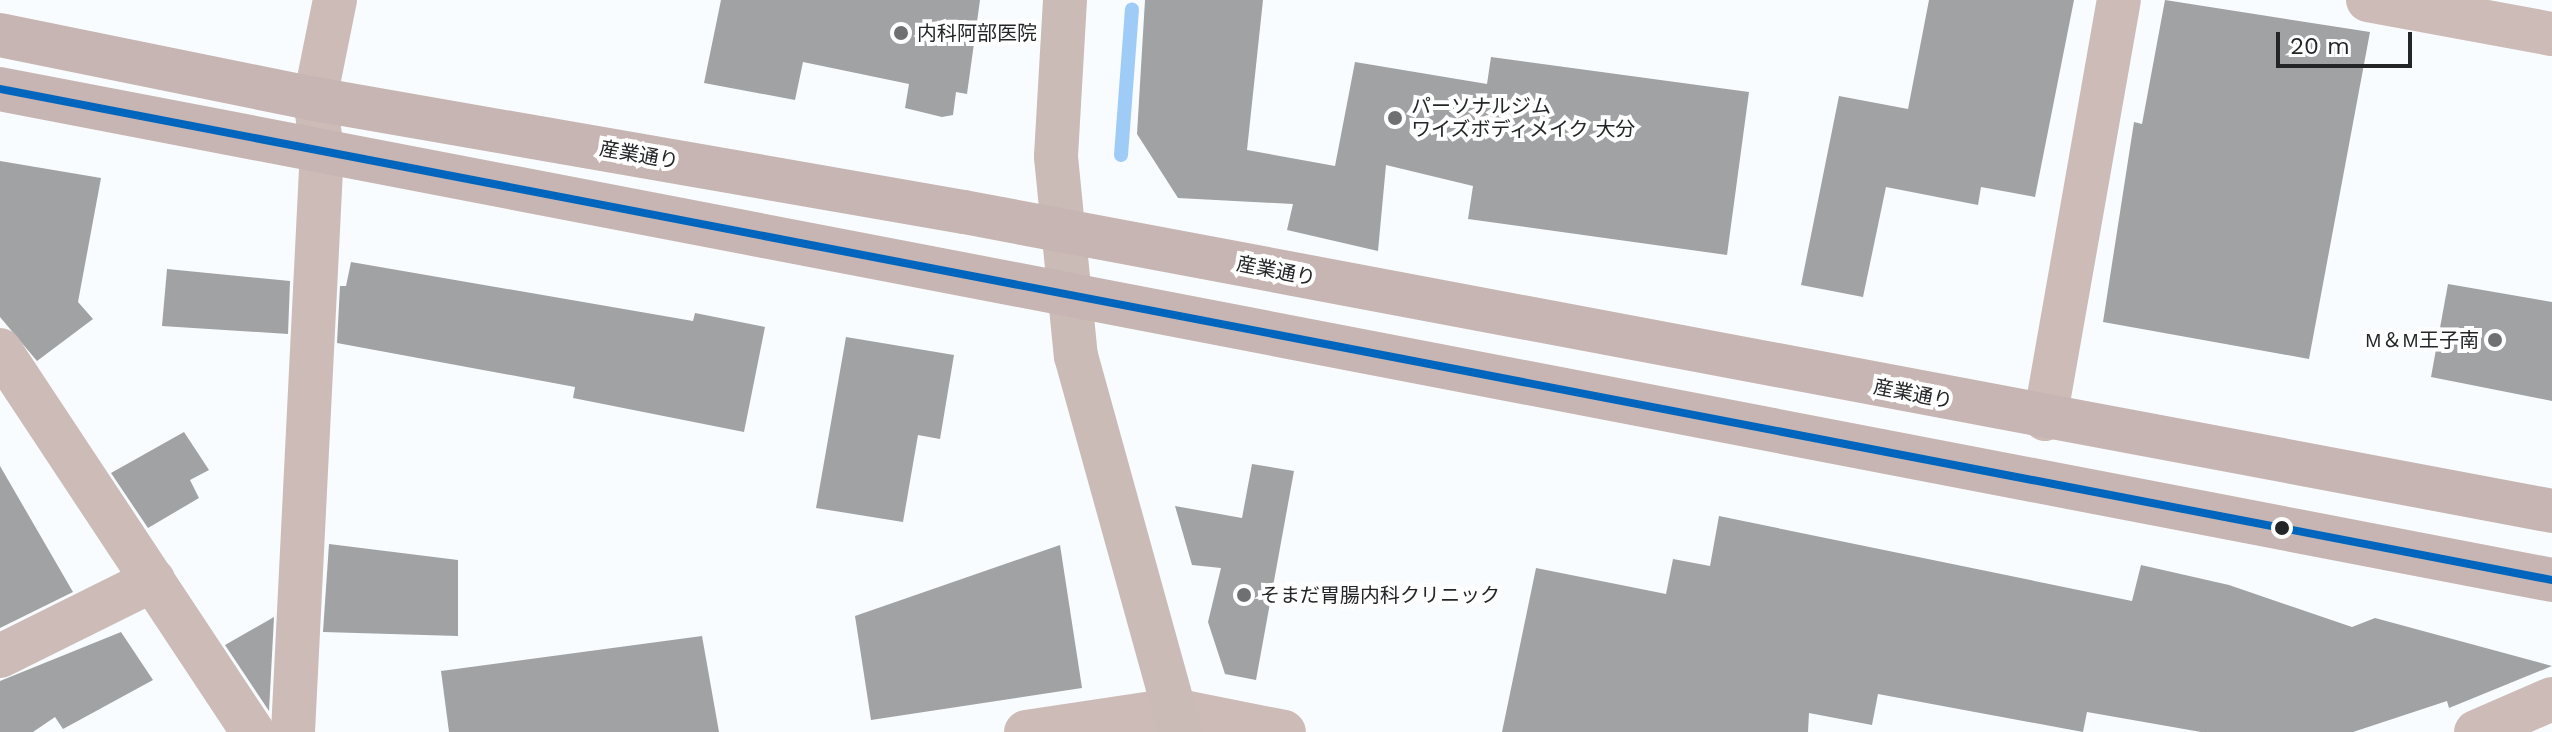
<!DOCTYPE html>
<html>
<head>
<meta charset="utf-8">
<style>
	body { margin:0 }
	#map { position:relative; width:2552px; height:732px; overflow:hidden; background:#f9fcfe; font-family:"Work Sans","Noto Sans JP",sans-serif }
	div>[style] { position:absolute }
	.stream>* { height:14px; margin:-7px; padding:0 7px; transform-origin:7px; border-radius:7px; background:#9fccf6 }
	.building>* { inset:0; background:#a0a2a4 }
	.street>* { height:44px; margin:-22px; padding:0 22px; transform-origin:22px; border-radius:22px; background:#cdbbb8 }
	.secondary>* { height:44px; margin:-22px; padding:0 22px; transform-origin:22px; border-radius:22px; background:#cbbbb7 }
	.highway>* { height:44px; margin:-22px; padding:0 22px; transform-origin:22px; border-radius:22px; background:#c6b5b2 }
	.bus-1>* { height:8px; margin:-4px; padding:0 4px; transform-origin:4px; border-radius:4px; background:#0065bd }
	.dots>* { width:22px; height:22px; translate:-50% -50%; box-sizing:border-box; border:4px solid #fff; border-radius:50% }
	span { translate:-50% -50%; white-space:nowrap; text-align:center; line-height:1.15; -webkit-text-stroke:8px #fff; paint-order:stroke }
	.poi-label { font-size:20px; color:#232526 }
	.left { translate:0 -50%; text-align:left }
	.right { translate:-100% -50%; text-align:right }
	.street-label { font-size:20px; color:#232526 }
	.scale { position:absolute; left:2276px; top:32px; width:136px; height:36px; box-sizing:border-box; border:4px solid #232526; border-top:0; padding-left:10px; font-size:24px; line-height:28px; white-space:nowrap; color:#232526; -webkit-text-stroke:6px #fff; paint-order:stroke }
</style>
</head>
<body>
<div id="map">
	<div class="stream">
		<i style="left:1121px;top:155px;width:146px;rotate:-85.7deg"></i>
	</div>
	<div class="building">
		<i style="clip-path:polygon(721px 0,980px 0,967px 94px,956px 92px,953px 115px,942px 117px,905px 108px,909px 84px,803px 62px,795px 100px,704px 83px)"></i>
		<i style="clip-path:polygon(1145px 0,1263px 0,1247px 150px,1335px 166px,1355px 62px,1487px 84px,1491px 57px,1749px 92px,1727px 255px,1468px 219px,1473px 186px,1386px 165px,1378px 251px,1287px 230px,1293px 204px,1178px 198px,1137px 134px)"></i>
		<i style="clip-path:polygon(1929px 0,2074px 0,2035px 197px,1981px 187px,1978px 205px,1886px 187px,1863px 297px,1801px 285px,1839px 96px,1908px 109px)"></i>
		<i style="clip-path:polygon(2165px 0,2370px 32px,2309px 359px,2103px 322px,2134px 122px,2142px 124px)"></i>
		<i style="clip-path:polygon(0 161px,101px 178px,78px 302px,93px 319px,37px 361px,0 317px)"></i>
		<i style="clip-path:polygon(351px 262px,693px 321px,695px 313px,765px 327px,744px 432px,573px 398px,575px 387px,337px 343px,340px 286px,346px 286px)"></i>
		<i style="clip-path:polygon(167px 269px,290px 281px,288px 334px,162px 326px)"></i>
		<i style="clip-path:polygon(2448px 284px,2552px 302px,2552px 401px,2431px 377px)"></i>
		<i style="clip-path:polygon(846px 337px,954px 355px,940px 439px,918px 435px,903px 522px,816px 508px)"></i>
		<i style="clip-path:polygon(184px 432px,209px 470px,190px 480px,199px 498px,148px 528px,111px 473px)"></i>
		<i style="clip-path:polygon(1252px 464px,1294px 471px,1256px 680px,1225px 674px,1208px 622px,1221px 568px,1192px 565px,1175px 506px,1242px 518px)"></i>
		<i style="clip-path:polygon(0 466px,73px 592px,0 628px)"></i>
		<i style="clip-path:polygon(1719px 516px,2132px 601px,2141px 565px,2229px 585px,2352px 627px,2375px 618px,2552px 666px,2449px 708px,2447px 701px,2353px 732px,2201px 732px,2087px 712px,2083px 732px,1878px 694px,1872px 725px,1809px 713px,1808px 732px,1502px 732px,1536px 568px,1666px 594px,1673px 559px,1710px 566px)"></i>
		<i style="clip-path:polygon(329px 544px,458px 560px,458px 636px,323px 632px)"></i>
		<i style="clip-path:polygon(1060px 545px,1082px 688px,871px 720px,855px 616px)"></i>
		<i style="clip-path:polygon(274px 617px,269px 711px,225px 645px)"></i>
		<i style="clip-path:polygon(121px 632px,153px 680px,63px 729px,55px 717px,33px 732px,0 732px,0 681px)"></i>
		<i style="clip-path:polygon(702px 636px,719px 732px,449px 732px,441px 671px)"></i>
	</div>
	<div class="street">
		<i style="left:2368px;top:0;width:187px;rotate:10.5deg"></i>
		<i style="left:0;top:350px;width:458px;rotate:56.5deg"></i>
		<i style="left:2045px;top:419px;width:425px;rotate:-80deg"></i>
		<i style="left:0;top:656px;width:171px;rotate:-26.4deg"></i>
		<i style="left:293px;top:732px;width:583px;rotate:-87.15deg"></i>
		<i style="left:322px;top:150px;width:51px;rotate:-97.8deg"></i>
		<i style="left:315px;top:99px;width:101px;rotate:-78.6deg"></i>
		<i style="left:1026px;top:732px;width:150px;rotate:-8.5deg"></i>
		<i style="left:1174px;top:710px;width:112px;rotate:11.3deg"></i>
		<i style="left:2476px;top:732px;width:83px;rotate:-23.5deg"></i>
	</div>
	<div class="secondary">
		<i style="left:1065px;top:0;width:157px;rotate:93.3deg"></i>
		<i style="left:1056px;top:157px;width:200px;rotate:84.3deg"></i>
		<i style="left:1076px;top:356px;width:390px;rotate:74.5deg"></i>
	</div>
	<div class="highway">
		<i style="left:0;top:35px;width:321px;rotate:11.5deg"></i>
		<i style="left:315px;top:99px;width:659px;rotate:9.88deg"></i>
		<i style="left:964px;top:212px;width:1616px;rotate:10.66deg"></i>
		<i style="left:0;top:89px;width:2599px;rotate:10.89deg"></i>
	</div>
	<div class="bus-1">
		<i style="left:0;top:89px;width:2599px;rotate:10.89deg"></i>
	</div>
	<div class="dots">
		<i style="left:901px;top:33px;background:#6e7072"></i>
		<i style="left:1395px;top:118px;background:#6e7072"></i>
		<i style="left:2495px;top:340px;background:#6e7072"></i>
		<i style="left:2282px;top:528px;background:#232526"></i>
		<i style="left:1244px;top:595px;background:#6e7072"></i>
	</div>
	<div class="poi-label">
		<span class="left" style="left:917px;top:33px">内科阿部医院</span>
		<span class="left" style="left:1411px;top:118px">パーソナルジム<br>ワイズボディメイク 大分</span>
		<span class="right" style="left:2479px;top:340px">M＆M王子南</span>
		<span class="left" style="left:1260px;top:595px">そまだ胃腸内科クリニック</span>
	</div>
	<div class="street-label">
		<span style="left:639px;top:155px;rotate:10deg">産業通り</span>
		<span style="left:1276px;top:271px;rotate:11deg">産業通り</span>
		<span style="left:1913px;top:394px;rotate:11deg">産業通り</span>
	</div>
	<div class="scale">20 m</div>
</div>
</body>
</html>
